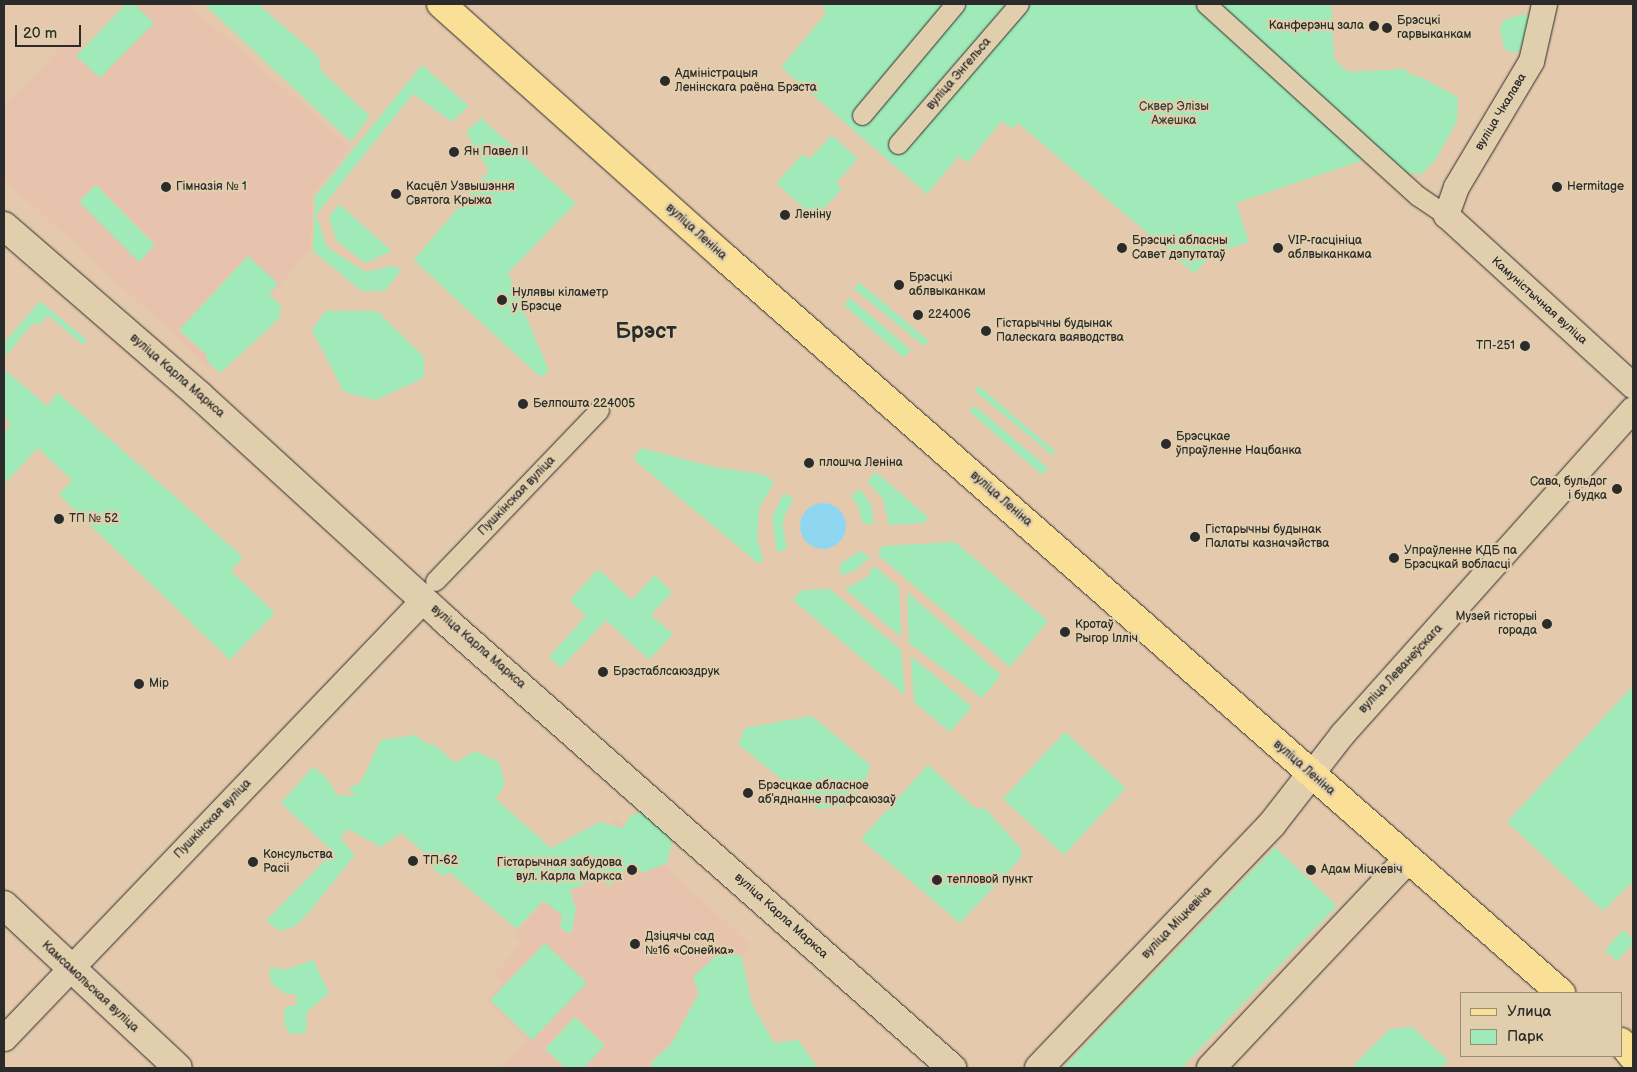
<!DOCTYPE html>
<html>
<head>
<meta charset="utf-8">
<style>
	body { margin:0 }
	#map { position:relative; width:1637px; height:1072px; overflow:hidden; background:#e4c9ac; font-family:"Balsamiq Sans",sans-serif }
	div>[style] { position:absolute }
	.built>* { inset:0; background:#e7c3ad }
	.green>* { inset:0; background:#a0eab9 }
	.water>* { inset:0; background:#8fd7f1 }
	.round { border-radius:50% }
	.roads { filter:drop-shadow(0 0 1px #2b2b2b) drop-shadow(0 0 1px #2b2b2b) }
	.pedestrian>* { height:19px; margin:-9.5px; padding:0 9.5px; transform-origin:9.5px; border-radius:9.5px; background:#e1ceac }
	.minor>* { height:25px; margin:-12.5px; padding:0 12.5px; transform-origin:12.5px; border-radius:12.5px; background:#e1ceac }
	.secondary>* { height:28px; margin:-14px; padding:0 14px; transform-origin:14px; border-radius:14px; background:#e1ceac }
	.primary>* { height:28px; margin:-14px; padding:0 14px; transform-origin:14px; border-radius:14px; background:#fadf96 }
	.dots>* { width:14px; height:14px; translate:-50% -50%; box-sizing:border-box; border:2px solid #e1ceac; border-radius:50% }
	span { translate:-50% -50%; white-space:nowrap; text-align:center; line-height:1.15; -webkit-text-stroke:4.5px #e1ceac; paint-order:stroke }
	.poi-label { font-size:12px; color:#2b2b2b }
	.left { translate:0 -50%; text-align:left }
	.right { translate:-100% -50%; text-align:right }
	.street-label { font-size:12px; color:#2b2b2b }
	.park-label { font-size:12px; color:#373e39 }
	.town-label { font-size:22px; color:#2b2b2b; font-weight:700 }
	.frame { position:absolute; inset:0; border:5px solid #2b2b2b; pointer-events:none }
	.legend { position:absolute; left:1460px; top:992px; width:162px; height:65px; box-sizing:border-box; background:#e1ceac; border:1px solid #988d78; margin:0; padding:6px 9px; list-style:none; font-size:15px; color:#2b2b2b }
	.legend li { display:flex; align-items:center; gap:10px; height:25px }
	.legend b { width:25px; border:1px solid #988d78 }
	.scale { position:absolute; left:15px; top:25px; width:66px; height:22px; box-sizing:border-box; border:2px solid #2b2b2b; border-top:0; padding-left:6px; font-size:15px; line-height:18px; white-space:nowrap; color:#2b2b2b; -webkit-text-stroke:4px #e1ceac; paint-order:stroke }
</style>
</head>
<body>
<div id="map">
	<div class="built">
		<i style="clip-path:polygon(126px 4px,188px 4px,351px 147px,313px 195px,310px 250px,209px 367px,4px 179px,4px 106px,71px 37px,83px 48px)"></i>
		<i style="clip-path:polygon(616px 819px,750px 945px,718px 991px,714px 1068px,499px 1068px,527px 1039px,487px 1001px,503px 983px,494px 975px,522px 943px,513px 934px)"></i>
	</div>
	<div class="green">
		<i style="clip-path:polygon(126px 4px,134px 4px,154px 23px,100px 78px,76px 56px)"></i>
		<i style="clip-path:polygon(204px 4px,258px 4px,319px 57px,321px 71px,370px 116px,351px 142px)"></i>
		<i style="clip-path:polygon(823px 4px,1331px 4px,1334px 59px,1348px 72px,1404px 69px,1412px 75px,1418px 76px,1458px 97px,1457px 121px,1435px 161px,1421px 174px,1405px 173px,1370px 158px,1236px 203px,1249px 242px,1214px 253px,1194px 273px,1018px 123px,1012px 129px,1002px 121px,967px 163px,959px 156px,927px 194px,781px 67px,825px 15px)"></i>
		<i style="clip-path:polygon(1524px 14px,1534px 18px,1522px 50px,1514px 53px,1504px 49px,1500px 28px,1504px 20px)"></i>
		<i style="clip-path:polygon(422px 65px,469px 106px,452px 122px,413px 94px,316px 215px,327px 247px,365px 272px,393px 266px,401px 270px,385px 291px,362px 291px,313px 251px,315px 196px)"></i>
		<i style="clip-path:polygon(481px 118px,576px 203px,508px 273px,549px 371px,540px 377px,414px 260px,489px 171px,466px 132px)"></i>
		<i style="clip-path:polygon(832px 135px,858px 159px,836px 183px,842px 189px,815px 218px,776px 183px,803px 154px,809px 159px)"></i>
		<i style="clip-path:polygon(96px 185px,155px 245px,139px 262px,79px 202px)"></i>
		<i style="clip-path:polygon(339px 204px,392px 251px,365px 263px,336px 240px,329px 217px)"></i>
		<i style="clip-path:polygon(248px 256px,278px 284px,269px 294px,281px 306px,279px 319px,220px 373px,207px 361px,207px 355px,179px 330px)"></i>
		<i style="clip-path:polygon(859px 282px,929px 341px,924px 346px,854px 289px)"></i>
		<i style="clip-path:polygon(850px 298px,911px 350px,904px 358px,844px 305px)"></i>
		<i style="clip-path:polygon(40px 301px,87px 340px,83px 345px,48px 315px,38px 326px,33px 323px,4px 358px,4px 343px)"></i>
		<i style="clip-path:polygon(325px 311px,377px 311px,424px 357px,424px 378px,376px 400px,344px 392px,312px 330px)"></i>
		<i style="clip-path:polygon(4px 369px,47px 406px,58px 393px,243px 557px,231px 571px,275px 613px,230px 660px,59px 495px,72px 480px,38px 448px,4px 484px,4px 433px,11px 424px,4px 417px)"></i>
		<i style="clip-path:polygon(979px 386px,1056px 452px,1052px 455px,975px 391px)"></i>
		<i style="clip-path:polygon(975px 406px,1048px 468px,1042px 475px,969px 411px)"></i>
		<i style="clip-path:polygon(641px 448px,710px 466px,765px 475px,774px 483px,759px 508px,757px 538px,763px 559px,759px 564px,633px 459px)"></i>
		<i style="clip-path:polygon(876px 472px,928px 517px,924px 523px,889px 525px,883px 499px,867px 481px)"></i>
		<i style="clip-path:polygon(860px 489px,871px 504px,874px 524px,863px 524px,857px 504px,851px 496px)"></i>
		<i style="clip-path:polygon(784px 493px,794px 499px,784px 516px,783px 527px,787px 549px,777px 553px,772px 517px)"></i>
		<i style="clip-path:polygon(955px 542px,1048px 621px,1010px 667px,878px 555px,882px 546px)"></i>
		<i style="clip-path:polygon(860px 551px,870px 557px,857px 569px,842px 576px,839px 565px)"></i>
		<i style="clip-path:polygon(874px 566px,899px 587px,901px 637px,845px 589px,867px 577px)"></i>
		<i style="clip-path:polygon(598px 569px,632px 600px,655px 575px,672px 592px,651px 615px,673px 634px,649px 660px,606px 620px,561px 668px,549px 657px,586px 616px,570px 600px)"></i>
		<i style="clip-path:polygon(830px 589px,901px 650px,905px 695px,793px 600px,802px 590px)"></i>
		<i style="clip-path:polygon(907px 592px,1001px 675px,982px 698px,909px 643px)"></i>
		<i style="clip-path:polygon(911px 656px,972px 707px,950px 732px,914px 702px)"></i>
		<i style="clip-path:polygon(1633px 686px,1633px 881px,1603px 911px,1507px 822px)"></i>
		<i style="clip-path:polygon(812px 716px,871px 766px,864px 784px,845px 806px,818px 809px,738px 744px,745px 728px)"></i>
		<i style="clip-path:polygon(1065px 732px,1126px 788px,1064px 855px,1003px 799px)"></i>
		<i style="clip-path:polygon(415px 735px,429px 745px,432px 743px,455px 763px,475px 751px,499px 762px,505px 784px,496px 799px,551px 848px,600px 822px,623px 828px,630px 816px,644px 811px,665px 829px,672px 843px,667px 863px,645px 872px,626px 869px,610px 886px,597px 878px,570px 890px,576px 909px,571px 934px,560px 928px,562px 915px,543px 901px,517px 929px,449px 872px,442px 876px,433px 868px,432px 859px,401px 833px,381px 847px,348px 829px,340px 838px,355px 855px,306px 916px,293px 927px,279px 931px,266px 921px,333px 852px,281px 803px,313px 767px,325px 776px,337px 795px,356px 796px,348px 789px,361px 782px,381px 740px)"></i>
		<i style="clip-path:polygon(928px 765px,976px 809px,985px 808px,1022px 850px,1020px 859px,960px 923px,861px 839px)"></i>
		<i style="clip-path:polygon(1275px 847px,1337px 906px,1241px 1006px,1182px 1068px,1063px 1068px)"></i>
		<i style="clip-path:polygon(1623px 930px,1633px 939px,1633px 944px,1617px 961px,1605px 950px)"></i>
		<i style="clip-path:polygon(545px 943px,587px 983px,532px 1040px,490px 1000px)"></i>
		<i style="clip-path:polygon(721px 951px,741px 956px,752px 1004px,774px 1043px,798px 1040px,818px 1068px,655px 1068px,650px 1064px,672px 1043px,699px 993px,693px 977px)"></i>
		<i style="clip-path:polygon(313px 960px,329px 993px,307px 1012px,306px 1033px,290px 1034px,285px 1026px,284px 1008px,297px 1004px,296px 994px,286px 994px,271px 983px,269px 971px,271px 967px,284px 970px)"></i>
		<i style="clip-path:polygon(575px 1017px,605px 1045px,584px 1068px,566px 1068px,545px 1049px)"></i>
		<i style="clip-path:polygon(1412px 1027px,1448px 1060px,1441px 1068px,1351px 1068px,1390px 1029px)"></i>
	</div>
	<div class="water">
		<i class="round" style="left:800px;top:503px;width:46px;height:46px"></i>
	</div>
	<div class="roads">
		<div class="pedestrian">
			<i style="left:1206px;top:4px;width:286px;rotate:42.2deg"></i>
			<i style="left:1418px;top:196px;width:34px;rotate:34deg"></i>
			<i style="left:862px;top:115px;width:145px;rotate:-50deg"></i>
			<i style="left:898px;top:144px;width:185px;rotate:-49.2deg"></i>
			<i style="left:435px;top:581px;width:237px;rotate:-46.2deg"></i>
		</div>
		<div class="minor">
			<i style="left:1544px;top:4px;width:58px;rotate:102.8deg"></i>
			<i style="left:1531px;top:61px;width:147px;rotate:120.8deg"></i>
			<i style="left:1456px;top:187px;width:30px;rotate:110deg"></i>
			<i style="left:1446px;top:215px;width:253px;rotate:42.4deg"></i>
			<i style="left:1311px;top:774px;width:51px;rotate:-52.2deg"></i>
			<i style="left:1342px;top:734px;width:436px;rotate:-48.2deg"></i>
			<i style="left:4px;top:1038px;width:606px;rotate:-46.27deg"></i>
		</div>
		<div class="secondary">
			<i style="left:4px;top:226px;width:258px;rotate:40.9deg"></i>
			<i style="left:199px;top:395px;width:333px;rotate:42.4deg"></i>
			<i style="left:445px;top:620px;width:677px;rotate:41.46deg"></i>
			<i style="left:4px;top:905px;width:238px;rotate:43.1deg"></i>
			<i style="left:1039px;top:1068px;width:337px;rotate:-46.3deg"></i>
			<i style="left:1272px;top:824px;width:63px;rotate:-52deg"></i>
			<i style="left:1211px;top:1068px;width:287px;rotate:-46.7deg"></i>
		</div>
		<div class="primary">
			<i style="left:441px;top:4px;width:380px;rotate:41.8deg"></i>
			<i style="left:724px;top:257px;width:1115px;rotate:41.33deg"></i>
			<i style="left:1621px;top:1042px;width:19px;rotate:51deg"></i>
		</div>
	</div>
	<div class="dots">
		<i style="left:1374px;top:26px;background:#2b2b2b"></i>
		<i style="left:1387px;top:28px;background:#2b2b2b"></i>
		<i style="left:665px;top:81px;background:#2b2b2b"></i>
		<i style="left:454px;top:152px;background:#2b2b2b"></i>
		<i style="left:166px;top:187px;background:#2b2b2b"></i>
		<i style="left:1557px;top:187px;background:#2b2b2b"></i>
		<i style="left:396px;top:194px;background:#2b2b2b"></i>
		<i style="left:785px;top:215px;background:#2b2b2b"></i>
		<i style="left:1122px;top:248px;background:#2b2b2b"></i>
		<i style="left:1278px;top:248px;background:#2b2b2b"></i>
		<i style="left:899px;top:285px;background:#2b2b2b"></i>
		<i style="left:502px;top:300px;background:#2b2b2b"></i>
		<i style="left:918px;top:315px;background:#2b2b2b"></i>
		<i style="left:986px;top:331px;background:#2b2b2b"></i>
		<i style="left:1525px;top:346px;background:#2b2b2b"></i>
		<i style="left:523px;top:404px;background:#2b2b2b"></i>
		<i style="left:1166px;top:444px;background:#2b2b2b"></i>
		<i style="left:809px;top:463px;background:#2b2b2b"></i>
		<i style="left:1617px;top:489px;background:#2b2b2b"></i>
		<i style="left:59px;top:519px;background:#2b2b2b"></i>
		<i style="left:1195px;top:537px;background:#2b2b2b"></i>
		<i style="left:1394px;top:558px;background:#2b2b2b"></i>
		<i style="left:1547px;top:624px;background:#2b2b2b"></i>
		<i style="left:1065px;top:632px;background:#2b2b2b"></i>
		<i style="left:603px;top:672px;background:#2b2b2b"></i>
		<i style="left:139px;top:684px;background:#2b2b2b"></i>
		<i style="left:748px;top:793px;background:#2b2b2b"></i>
		<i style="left:413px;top:861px;background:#2b2b2b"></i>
		<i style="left:253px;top:862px;background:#2b2b2b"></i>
		<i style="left:632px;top:870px;background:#2b2b2b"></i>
		<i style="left:1311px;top:870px;background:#2b2b2b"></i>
		<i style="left:937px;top:880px;background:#2b2b2b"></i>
		<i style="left:635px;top:944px;background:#2b2b2b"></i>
	</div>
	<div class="poi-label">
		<span class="left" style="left:1397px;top:28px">Брэсцкі<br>гарвыканкам</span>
		<span class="right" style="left:1364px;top:26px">Канферэнц зала</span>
		<span class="left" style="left:675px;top:81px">Адміністрацыя<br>Ленінскага раёна Брэста</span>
		<span class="left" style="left:464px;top:152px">Ян Павел ІІ</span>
		<span class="left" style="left:176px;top:187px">Гімназія № 1</span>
		<span class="left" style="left:406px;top:194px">Касцёл Узвышэння<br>Святога Крыжа</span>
		<span class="left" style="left:1567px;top:187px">Hermitage</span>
		<span class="left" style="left:795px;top:215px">Леніну</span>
		<span class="left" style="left:1132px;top:248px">Брэсцкі абласны<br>Савет дэпутатаў</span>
		<span class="left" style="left:1288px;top:248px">VIP-гасцініца<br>аблвыканкама</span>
		<span class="left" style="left:909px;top:285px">Брэсцкі<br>аблвыканкам</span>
		<span class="left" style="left:512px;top:300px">Нулявы кіламетр<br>у Брэсце</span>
		<span class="left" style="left:928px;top:315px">224006</span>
		<span class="left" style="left:996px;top:331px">Гістарычны будынак<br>Палескага ваяводства</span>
		<span class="right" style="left:1515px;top:346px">ТП-251</span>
		<span class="left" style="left:533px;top:404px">Белпошта 224005</span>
		<span class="left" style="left:1176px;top:444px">Брэсцкае<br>ўпраўленне Нацбанка</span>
		<span class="left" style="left:819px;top:463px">плошча Леніна</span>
		<span class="right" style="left:1607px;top:489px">Сава, бульдог<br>і будка</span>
		<span class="left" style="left:69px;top:519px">ТП № 52</span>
		<span class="left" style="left:1205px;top:537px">Гістарычны будынак<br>Палаты казначэйства</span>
		<span class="left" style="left:1404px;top:558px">Упраўленне КДБ па<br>Брэсцкай вобласці</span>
		<span class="right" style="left:1537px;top:624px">Музей гісторыі<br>горада</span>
		<span class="left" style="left:1075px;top:632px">Кротаў<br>Рыгор Ілліч</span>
		<span class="left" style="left:613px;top:672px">Брэстаблсаюздрук</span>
		<span class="left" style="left:149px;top:684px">Мір</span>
		<span class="left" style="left:758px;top:793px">Брэсцкае абласное<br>абʼяднанне прафсаюзаў</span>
		<span class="left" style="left:263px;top:862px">Консульства<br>Расіі</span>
		<span class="left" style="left:423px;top:861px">ТП-62</span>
		<span class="right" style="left:622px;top:870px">Гістарычная забудова<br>вул. Карла Маркса</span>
		<span class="left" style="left:1321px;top:870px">Адам Міцкевіч</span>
		<span class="left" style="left:947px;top:880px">тепловой пункт</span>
		<span class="left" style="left:645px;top:944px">Дзіцячы сад<br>№16 «Сонейка»</span>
	</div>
	<div class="street-label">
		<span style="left:959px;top:74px;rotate:-49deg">вуліца Энгельса</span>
		<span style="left:1501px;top:112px;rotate:-59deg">вуліца Чкалава</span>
		<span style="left:696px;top:232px;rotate:42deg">вуліца Леніна</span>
		<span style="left:1539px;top:301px;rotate:42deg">Камуністычная вуліца</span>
		<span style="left:177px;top:376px;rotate:41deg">вуліца Карла Маркса</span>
		<span style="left:517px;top:496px;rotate:-46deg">Пушкінская вуліца</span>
		<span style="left:1001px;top:499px;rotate:41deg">вуліца Леніна</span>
		<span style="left:478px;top:647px;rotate:41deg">вуліца Карла Маркса</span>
		<span style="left:1401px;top:669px;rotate:-47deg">вуліца Леванеўскага</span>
		<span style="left:1304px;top:768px;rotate:41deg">вуліца Леніна</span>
		<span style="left:213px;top:819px;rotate:-46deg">Пушкінская вуліца</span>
		<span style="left:781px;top:916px;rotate:42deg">вуліца Карла Маркса</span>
		<span style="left:1177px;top:923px;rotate:-46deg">вуліца Міцкевіча</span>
		<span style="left:90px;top:987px;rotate:43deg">Камсамольская вуліца</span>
	</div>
	<div class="park-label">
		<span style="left:1174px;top:114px">Сквер Элізы<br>Ажешка</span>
	</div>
	<div class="town-label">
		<span style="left:646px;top:332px">Брэст</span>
	</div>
	<div class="frame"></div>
	<ul class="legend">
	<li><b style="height:6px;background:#fadf96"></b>Улица</li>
	<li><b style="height:14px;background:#a0eab9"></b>Парк</li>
	</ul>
	<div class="scale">20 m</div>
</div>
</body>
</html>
